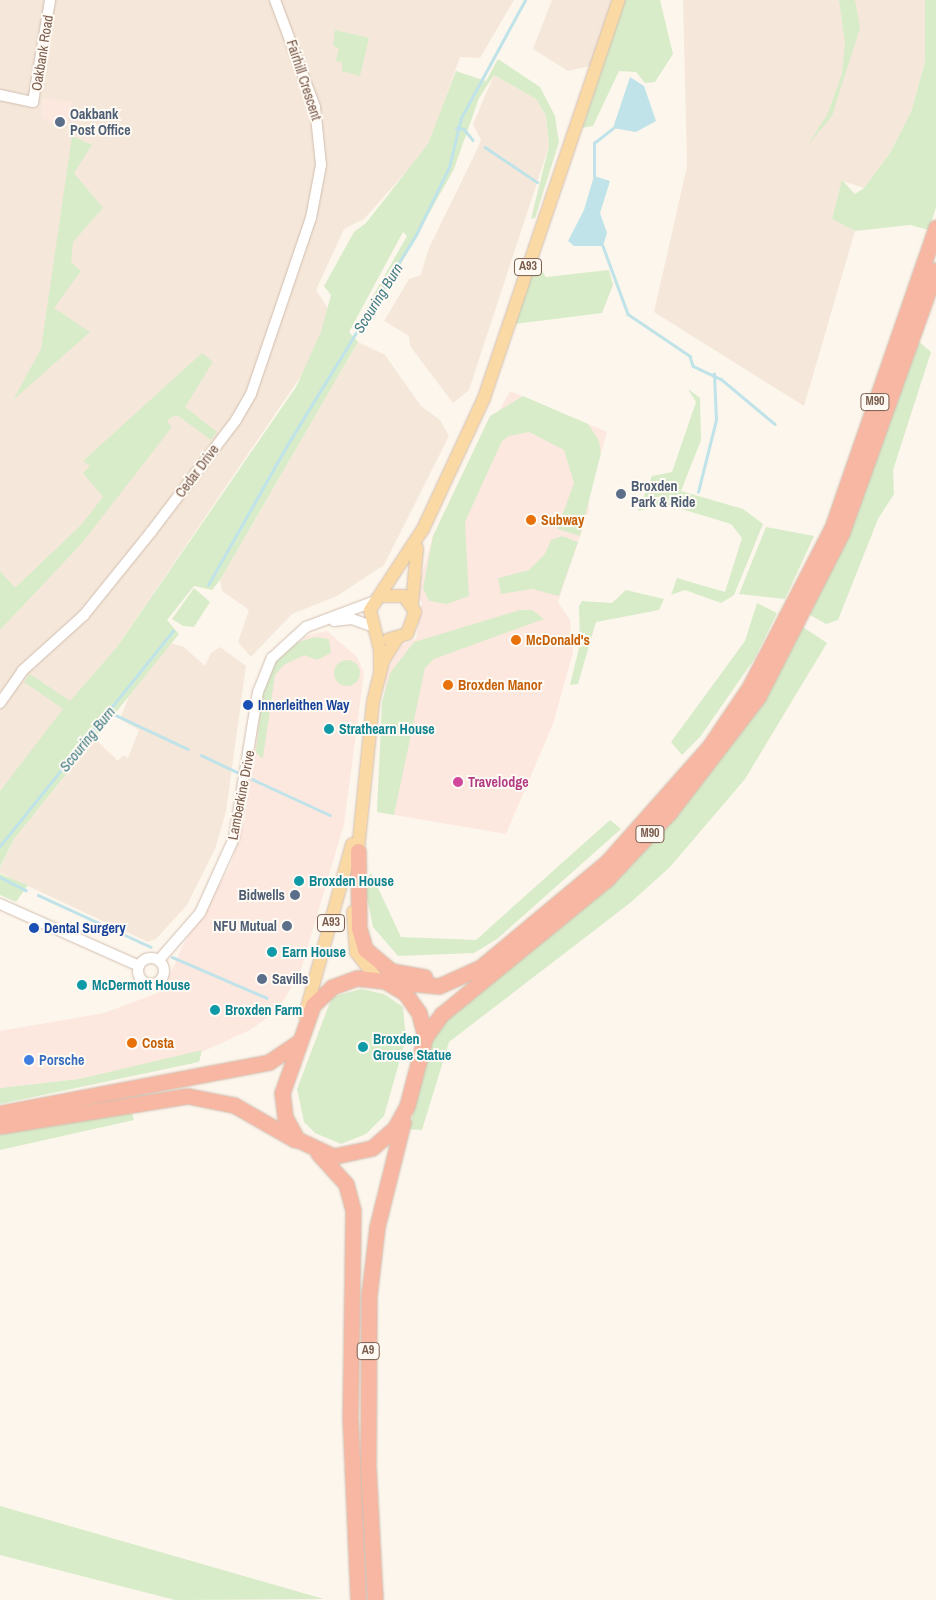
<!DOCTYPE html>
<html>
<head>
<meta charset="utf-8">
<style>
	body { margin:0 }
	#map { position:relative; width:936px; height:1600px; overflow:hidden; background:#fdf6ec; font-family:"Archivo Narrow",sans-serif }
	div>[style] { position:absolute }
	.residential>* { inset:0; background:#f5e8da }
	.commercial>* { inset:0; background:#fde8e0 }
	.green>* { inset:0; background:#d8ecc9 }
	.round { border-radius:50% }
	.water>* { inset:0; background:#bfe3e8 }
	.stream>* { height:2.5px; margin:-1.25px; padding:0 1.25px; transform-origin:1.25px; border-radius:1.25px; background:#bfe3e8 }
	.roads { filter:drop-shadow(0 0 1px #d1beb0) drop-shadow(0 0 1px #d1beb0) }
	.minor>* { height:10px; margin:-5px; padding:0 5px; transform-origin:5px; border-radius:5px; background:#fff }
	.minor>.ring { margin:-5px; padding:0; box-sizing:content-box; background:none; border:10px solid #fff; border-radius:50% }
	.major>* { height:12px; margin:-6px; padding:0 6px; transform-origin:6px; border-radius:6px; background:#fbd9a5 }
	.highway>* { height:15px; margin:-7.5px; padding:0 7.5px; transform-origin:7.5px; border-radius:7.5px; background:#f7b7a3 }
	.dots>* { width:14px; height:14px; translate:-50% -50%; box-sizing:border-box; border:2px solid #fffaf3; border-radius:50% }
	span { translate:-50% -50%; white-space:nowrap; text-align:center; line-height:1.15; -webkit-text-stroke:4px #fffaf3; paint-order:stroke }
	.shield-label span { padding:1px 4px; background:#fffaf3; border:1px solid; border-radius:4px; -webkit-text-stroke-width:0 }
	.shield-label { font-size:12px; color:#7a5c4d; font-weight:700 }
	.street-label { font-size:14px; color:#7a5c4d }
	.service-label { font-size:14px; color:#4e5e75; font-weight:700 }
	.left { translate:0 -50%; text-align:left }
	.right { translate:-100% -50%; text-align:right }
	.food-label { font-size:14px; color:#c56008; font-weight:700 }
	.transit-label { font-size:14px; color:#164399; font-weight:700 }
	.culture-label { font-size:14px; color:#0d838f; font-weight:700 }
	.hotel-label { font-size:14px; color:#b23c85; font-weight:700 }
	.shop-label { font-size:14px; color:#366cbe; font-weight:700 }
	.water-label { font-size:15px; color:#437c86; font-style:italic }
</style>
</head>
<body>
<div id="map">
	<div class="residential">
		<i style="clip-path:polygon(0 0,514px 0,480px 58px,460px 57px,429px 146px,364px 219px,344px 229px,316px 290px,333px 316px,303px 373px,117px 647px,0 791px)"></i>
		<i style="clip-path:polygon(552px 0,614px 0,590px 66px,568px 71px,533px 49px)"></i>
		<i style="clip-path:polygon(683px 0,925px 0,925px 62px,911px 112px,890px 153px,864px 188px,842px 181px,832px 219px,855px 231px,804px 406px,654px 312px,687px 166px)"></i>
		<i style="clip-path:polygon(494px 75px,536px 99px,546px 116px,549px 146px,469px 390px,453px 403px,410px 346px,409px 336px,384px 321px,409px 279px,421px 275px,428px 250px,472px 160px,481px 140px,473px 124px)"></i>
		<i style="clip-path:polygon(358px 342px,385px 355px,421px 406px,440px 420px,449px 436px,384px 565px,337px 596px,292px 614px,251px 657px,238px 642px,249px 610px,222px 591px,220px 580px)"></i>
		<i style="clip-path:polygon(171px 643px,184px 647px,205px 666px,211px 653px,220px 647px,246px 666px,226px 812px,215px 849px,187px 905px,156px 939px,148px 942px,0 873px,0 868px,14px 839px,95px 739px,118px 761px,123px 755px,128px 758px,139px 730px,120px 719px,129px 696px)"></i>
	</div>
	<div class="commercial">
		<i style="clip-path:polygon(43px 98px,72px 102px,67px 126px,47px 122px,41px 115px)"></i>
		<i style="clip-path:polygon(510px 391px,607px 432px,588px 497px,589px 510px,558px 602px,570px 620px,573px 652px,553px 724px,506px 834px,377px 812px,386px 672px,402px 645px,416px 639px,422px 602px,416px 595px,433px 536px)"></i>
		<i style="clip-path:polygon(327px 631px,357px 657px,364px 673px,344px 824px,300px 973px,278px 1010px,250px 1030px,204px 1051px,79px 1079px,0 1088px,0 1031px,104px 1013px,163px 991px,182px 947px,230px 867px,245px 820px,261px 698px,290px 648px,308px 635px)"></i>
	</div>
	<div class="green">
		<i style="clip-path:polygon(625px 0,660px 0,673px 54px,655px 82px,645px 83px,636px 72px,619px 71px,593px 126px,582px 128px)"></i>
		<i style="clip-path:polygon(839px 0,855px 0,860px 28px,832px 116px,807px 146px,827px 115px,842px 74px,845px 43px)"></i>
		<i style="clip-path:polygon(925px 0,936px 0,936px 207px,929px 230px,910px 225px,855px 231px,832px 219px,842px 180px,855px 194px,864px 188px,890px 153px,911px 112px,925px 62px)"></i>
		<i style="clip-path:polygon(335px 30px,369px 38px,360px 76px,342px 71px,342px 62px,336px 61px,339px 48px,333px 46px)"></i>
		<i style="clip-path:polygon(498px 59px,540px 87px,555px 116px,559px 142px,535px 218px,531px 219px,549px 146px,546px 116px,536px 99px,494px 75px,479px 98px,454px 169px,372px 315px,365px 310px,407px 236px,403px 232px,349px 332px,358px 342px,220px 580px,212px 590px,194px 586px,167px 620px,179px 634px,14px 839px,0 867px,0 791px,63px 709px,24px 682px,30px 674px,70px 701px,117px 647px,296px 387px,321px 332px,331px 295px,324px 286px,354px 232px,366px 223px,428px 144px,456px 71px,486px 81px)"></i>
		<i style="clip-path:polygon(72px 136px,92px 145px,74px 173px,103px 208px,73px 242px,71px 262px,81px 271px,54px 308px,90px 332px,13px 400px,41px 349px)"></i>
		<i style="clip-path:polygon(539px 267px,546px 277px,609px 270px,613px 285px,602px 313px,514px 324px,534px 269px)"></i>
		<i style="clip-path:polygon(917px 340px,931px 352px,893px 470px,894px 494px,878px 519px,838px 620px,826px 624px,810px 615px)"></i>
		<i style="clip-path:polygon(202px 353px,213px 362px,185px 407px,217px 432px,211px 440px,177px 415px,170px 418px,167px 422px,172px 427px,82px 543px,0 630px,0 571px,15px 588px,81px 525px,103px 497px,83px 473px,90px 466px,83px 461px)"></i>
		<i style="clip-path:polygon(688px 389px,700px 398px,701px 440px,681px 491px,743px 509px,763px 524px,734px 595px,721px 603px,685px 590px,671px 595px,677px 578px,725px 592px,742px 538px,731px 524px,665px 504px,638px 511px,652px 476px,672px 472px,696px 402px)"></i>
		<i style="clip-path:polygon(523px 396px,588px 424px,599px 441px,601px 453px,580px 536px,557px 529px,574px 483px,564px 450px,529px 432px,509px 436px,502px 441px,465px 522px,469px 596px,447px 604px,429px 601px,423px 588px,433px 536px,490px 416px)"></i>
		<i style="clip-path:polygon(766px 527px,814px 536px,785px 599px,739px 594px)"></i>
		<i style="clip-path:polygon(562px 536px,578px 542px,559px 596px,532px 589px,501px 594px,498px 578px,529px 570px,545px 554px,551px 540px)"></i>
		<i style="clip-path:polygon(194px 588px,210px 602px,194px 627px,183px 626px,172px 619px)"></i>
		<i style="clip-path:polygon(626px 590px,664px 599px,659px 610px,596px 622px,578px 684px,570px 685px,580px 644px,579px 606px,582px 601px,612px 603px)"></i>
		<i style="clip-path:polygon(757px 603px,777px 613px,755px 658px,700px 737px,682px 755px,671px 742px,745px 641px)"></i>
		<i style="clip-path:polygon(520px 610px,532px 610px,544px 619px,434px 659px,425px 668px,394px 815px,377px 812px,382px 702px,390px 673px,414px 642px)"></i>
		<i style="clip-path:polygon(803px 627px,827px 643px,745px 779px,670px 867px,630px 903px,449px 1042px,422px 1130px,409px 1129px,434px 1031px,740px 730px)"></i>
		<i style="clip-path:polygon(315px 637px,329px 639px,331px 653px,317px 660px,304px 655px,284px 665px,275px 675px,263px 758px,260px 757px,256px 752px,263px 685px,278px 657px,292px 644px)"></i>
		<i class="round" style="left:334px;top:660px;width:26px;height:26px"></i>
		<i style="clip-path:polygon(610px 820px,621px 829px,497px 939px,474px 953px,398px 956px,373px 927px,364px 883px,371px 873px,401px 937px,476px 940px)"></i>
		<i style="clip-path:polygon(0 874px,28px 885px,16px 902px,0 895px)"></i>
		<i style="clip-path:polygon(361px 989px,384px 994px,403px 1007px,406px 1038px,384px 1116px,366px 1134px,341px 1144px,315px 1133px,304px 1122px,297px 1089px,332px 997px)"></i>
		<i style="clip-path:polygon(202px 1050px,199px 1062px,0 1104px,0 1088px,79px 1079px)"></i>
		<i style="clip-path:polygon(131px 1110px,134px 1120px,0 1150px,0 1130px)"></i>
		<i style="clip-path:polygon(0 1506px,324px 1599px,175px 1600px,0 1555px)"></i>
	</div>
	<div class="water">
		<i style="clip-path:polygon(630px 77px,644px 86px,656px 121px,636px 132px,613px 128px)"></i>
		<i style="clip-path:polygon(594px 176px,610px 181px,600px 213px,607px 233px,603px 246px,574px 246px,568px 241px,584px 210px)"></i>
	</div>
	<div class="stream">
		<i style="left:456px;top:128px;width:8px;rotate:7deg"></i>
		<i style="left:464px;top:129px;width:14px;rotate:51deg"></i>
		<i style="left:485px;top:147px;width:63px;rotate:33.9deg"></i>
		<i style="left:594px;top:176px;width:33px;rotate:-90deg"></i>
		<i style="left:594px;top:143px;width:24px;rotate:-38deg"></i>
		<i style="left:603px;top:246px;width:72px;rotate:69.8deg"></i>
		<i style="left:628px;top:314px;width:75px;rotate:34.1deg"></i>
		<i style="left:690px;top:356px;width:10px;rotate:73deg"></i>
		<i style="left:693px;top:366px;width:31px;rotate:25deg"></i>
		<i style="left:721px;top:379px;width:70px;rotate:39.8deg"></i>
		<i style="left:698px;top:492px;width:74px;rotate:-76deg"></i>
		<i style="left:716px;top:420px;width:46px;rotate:-92.5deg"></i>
		<i style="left:208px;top:585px;width:159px;rotate:-60.5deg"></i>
		<i style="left:286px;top:447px;width:249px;rotate:-58.5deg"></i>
		<i style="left:416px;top:235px;width:76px;rotate:-64.1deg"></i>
		<i style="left:449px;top:167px;width:50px;rotate:-76.2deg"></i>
		<i style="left:461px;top:118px;width:134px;rotate:-61.5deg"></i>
		<i style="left:109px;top:712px;width:87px;rotate:25.1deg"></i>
		<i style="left:201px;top:755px;width:42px;rotate:25.3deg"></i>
		<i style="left:252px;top:779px;width:86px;rotate:24.8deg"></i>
		<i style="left:0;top:846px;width:276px;rotate:-51.2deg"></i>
		<i style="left:0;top:877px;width:29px;rotate:27deg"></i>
		<i style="left:38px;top:895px;width:124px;rotate:24.7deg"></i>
		<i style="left:172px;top:957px;width:103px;rotate:23.3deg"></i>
	</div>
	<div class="roads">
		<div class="minor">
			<i style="left:0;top:95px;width:34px;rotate:12deg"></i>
			<i style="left:33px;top:102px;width:103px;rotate:-80.5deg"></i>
			<i style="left:334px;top:621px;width:18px;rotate:-6deg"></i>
			<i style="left:352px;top:619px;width:20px;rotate:20deg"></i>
			<i style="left:0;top:703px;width:39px;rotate:-55deg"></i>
			<i style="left:22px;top:671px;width:84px;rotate:-42.1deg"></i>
			<i style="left:84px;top:615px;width:107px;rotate:-51.1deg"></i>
			<i style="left:151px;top:532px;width:141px;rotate:-52.8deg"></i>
			<i style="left:236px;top:420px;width:30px;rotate:-60deg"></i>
			<i style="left:251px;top:394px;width:186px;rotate:-71.2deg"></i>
			<i style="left:311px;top:218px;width:54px;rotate:-79.3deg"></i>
			<i style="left:321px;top:165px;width:58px;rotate:-95.9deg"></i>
			<i style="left:315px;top:107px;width:114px;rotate:-110.5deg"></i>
			<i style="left:0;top:904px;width:152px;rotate:24deg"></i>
			<i class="ring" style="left:138px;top:958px;width:16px;height:16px"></i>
			<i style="left:159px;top:960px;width:62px;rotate:-48.9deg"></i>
			<i style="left:200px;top:913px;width:82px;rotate:-65.6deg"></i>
			<i style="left:234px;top:838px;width:148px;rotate:-80.7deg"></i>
			<i style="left:258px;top:692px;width:37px;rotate:-68deg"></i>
			<i style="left:272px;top:658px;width:46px;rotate:-42.4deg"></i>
			<i style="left:306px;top:627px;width:74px;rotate:-20.6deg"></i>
		</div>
		<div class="major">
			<i style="left:381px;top:596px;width:23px"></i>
			<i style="left:404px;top:596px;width:19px;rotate:55deg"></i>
			<i style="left:415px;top:612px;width:23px;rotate:110deg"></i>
			<i style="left:407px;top:634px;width:19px;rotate:164deg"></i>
			<i style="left:412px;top:604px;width:56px;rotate:-84.9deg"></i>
			<i style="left:380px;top:669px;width:19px;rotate:-90deg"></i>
			<i style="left:380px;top:650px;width:41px;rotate:-104deg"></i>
			<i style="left:370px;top:610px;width:97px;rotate:-56.8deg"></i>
			<i style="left:423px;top:529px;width:145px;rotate:-65deg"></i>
			<i style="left:484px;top:398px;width:420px;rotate:-71.3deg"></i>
			<i style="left:357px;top:860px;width:159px;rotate:-84.2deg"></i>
			<i style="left:373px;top:702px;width:42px;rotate:-76.3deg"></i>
			<i style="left:383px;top:661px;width:26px;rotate:-58deg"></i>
			<i style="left:353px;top:912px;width:40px;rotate:85.7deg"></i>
			<i style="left:356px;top:952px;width:34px;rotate:52deg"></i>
			<i style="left:305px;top:1015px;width:177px;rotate:-74.6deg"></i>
		</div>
		<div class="highway">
			<i style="left:358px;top:851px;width:77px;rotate:89.3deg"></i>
			<i style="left:359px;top:928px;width:22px;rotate:74deg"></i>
			<i style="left:365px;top:949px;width:34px;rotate:40deg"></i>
			<i style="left:391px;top:971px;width:34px;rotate:10deg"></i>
			<i style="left:357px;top:978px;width:28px;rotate:6deg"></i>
			<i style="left:385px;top:981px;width:23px;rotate:31deg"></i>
			<i style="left:405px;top:993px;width:24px;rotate:55deg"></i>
			<i style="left:419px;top:1013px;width:25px;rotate:76deg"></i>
			<i style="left:425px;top:1037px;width:71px;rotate:104.6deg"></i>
			<i style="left:407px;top:1106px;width:25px;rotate:119deg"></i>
			<i style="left:395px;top:1128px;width:30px;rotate:139deg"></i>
			<i style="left:372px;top:1148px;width:40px;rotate:168deg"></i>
			<i style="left:333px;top:1156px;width:40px;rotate:-155deg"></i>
			<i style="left:297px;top:1139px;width:25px;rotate:-119deg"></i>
			<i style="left:285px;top:1117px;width:24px;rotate:-97deg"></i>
			<i style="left:282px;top:1093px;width:93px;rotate:-70.6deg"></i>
			<i style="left:313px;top:1005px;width:26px;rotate:-43deg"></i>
			<i style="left:332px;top:987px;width:27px;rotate:-20deg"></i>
			<i style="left:385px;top:981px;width:54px;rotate:5.3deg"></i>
			<i style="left:439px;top:986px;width:46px;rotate:-24.3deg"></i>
			<i style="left:481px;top:967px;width:163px;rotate:-39.8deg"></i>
			<i style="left:606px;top:863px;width:155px;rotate:-48.4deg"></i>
			<i style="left:709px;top:747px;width:71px;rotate:-55.9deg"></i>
			<i style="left:749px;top:688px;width:180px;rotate:-62.6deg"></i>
			<i style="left:832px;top:528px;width:318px;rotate:-70.9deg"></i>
			<i style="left:425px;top:1037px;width:29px;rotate:-54deg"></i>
			<i style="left:442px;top:1014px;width:213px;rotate:-39.3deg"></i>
			<i style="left:607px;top:879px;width:91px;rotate:-46.8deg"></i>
			<i style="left:669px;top:813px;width:146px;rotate:-52.5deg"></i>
			<i style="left:758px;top:697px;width:185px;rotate:-63deg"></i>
			<i style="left:842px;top:532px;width:278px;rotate:-70.3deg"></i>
			<i style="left:0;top:1113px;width:274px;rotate:-10.7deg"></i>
			<i style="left:269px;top:1062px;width:34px;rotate:-34deg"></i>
			<i style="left:0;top:1126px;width:190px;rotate:-9.1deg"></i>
			<i style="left:188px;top:1096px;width:47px;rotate:11.1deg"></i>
			<i style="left:234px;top:1105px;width:70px;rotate:29.8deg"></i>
			<i style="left:318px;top:1153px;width:42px;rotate:47.9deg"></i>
			<i style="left:346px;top:1184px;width:28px;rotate:75deg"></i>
			<i style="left:353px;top:1211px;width:205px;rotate:90.8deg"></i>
			<i style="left:350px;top:1416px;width:184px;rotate:87.5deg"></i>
			<i style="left:375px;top:1600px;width:133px;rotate:-93deg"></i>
			<i style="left:368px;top:1467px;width:172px;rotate:-89.7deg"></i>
			<i style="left:369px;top:1295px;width:68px;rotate:-83.3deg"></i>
			<i style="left:377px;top:1227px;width:108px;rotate:-76.1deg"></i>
		</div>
	</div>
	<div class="dots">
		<i style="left:60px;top:122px;background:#5c6f8a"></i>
		<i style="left:621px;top:494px;background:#5c6f8a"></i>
		<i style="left:531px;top:520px;background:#e8710a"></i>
		<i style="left:516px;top:640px;background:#e8710a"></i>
		<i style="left:448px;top:685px;background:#e8710a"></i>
		<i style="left:248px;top:705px;background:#1a4fb4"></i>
		<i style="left:329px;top:729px;background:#0f9aa8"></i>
		<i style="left:458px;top:782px;background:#d1479c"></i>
		<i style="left:299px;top:881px;background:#0f9aa8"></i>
		<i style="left:295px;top:895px;background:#5c6f8a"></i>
		<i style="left:287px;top:926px;background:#5c6f8a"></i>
		<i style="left:34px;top:928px;background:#1a4fb4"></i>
		<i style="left:272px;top:952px;background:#0f9aa8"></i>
		<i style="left:262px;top:979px;background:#5c6f8a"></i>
		<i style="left:82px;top:985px;background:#0f9aa8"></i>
		<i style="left:215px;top:1010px;background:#0f9aa8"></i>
		<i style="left:132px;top:1043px;background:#e8710a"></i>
		<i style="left:363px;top:1047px;background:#0f9aa8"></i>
		<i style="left:29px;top:1060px;background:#3f7fe0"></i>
	</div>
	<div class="shield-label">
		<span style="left:528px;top:267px">A93</span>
		<span style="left:875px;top:402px">M90</span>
		<span style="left:650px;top:834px">M90</span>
		<span style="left:331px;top:923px">A93</span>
		<span style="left:368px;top:1351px">A9</span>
	</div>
	<div class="street-label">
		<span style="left:42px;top:53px;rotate:-81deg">Oakbank Road</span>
		<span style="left:304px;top:80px;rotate:72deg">Fairhill Crescent</span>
		<span style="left:197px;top:471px;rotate:-53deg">Cedar Drive</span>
		<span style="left:241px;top:795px;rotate:-79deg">Lamberkine Drive</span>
	</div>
	<div class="service-label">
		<span class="left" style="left:70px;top:122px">Oakbank<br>Post Office</span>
		<span class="left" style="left:631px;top:494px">Broxden<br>Park &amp; Ride</span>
		<span class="right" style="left:285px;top:895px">Bidwells</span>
		<span class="right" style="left:277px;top:926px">NFU Mutual</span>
		<span class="left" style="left:272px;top:979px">Savills</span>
	</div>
	<div class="food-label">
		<span class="left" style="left:541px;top:520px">Subway</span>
		<span class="left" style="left:526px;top:640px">McDonald's</span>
		<span class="left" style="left:458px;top:685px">Broxden Manor</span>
		<span class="left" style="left:142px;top:1043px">Costa</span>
	</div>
	<div class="transit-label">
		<span class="left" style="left:258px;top:705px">Innerleithen Way</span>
		<span class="left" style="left:44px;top:928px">Dental Surgery</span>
	</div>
	<div class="culture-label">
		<span class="left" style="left:339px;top:729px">Strathearn House</span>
		<span class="left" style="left:309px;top:881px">Broxden House</span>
		<span class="left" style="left:282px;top:952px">Earn House</span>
		<span class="left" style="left:92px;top:985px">McDermott House</span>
		<span class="left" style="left:225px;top:1010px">Broxden Farm</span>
		<span class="left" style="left:373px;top:1047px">Broxden<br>Grouse Statue</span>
	</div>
	<div class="hotel-label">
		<span class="left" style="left:468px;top:782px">Travelodge</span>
	</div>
	<div class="shop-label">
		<span class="left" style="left:39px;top:1060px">Porsche</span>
	</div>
	<div class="water-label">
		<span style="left:378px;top:298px;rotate:-58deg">Scouring Burn</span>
		<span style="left:87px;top:739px;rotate:-51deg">Scouring Burn</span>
	</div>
</div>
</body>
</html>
